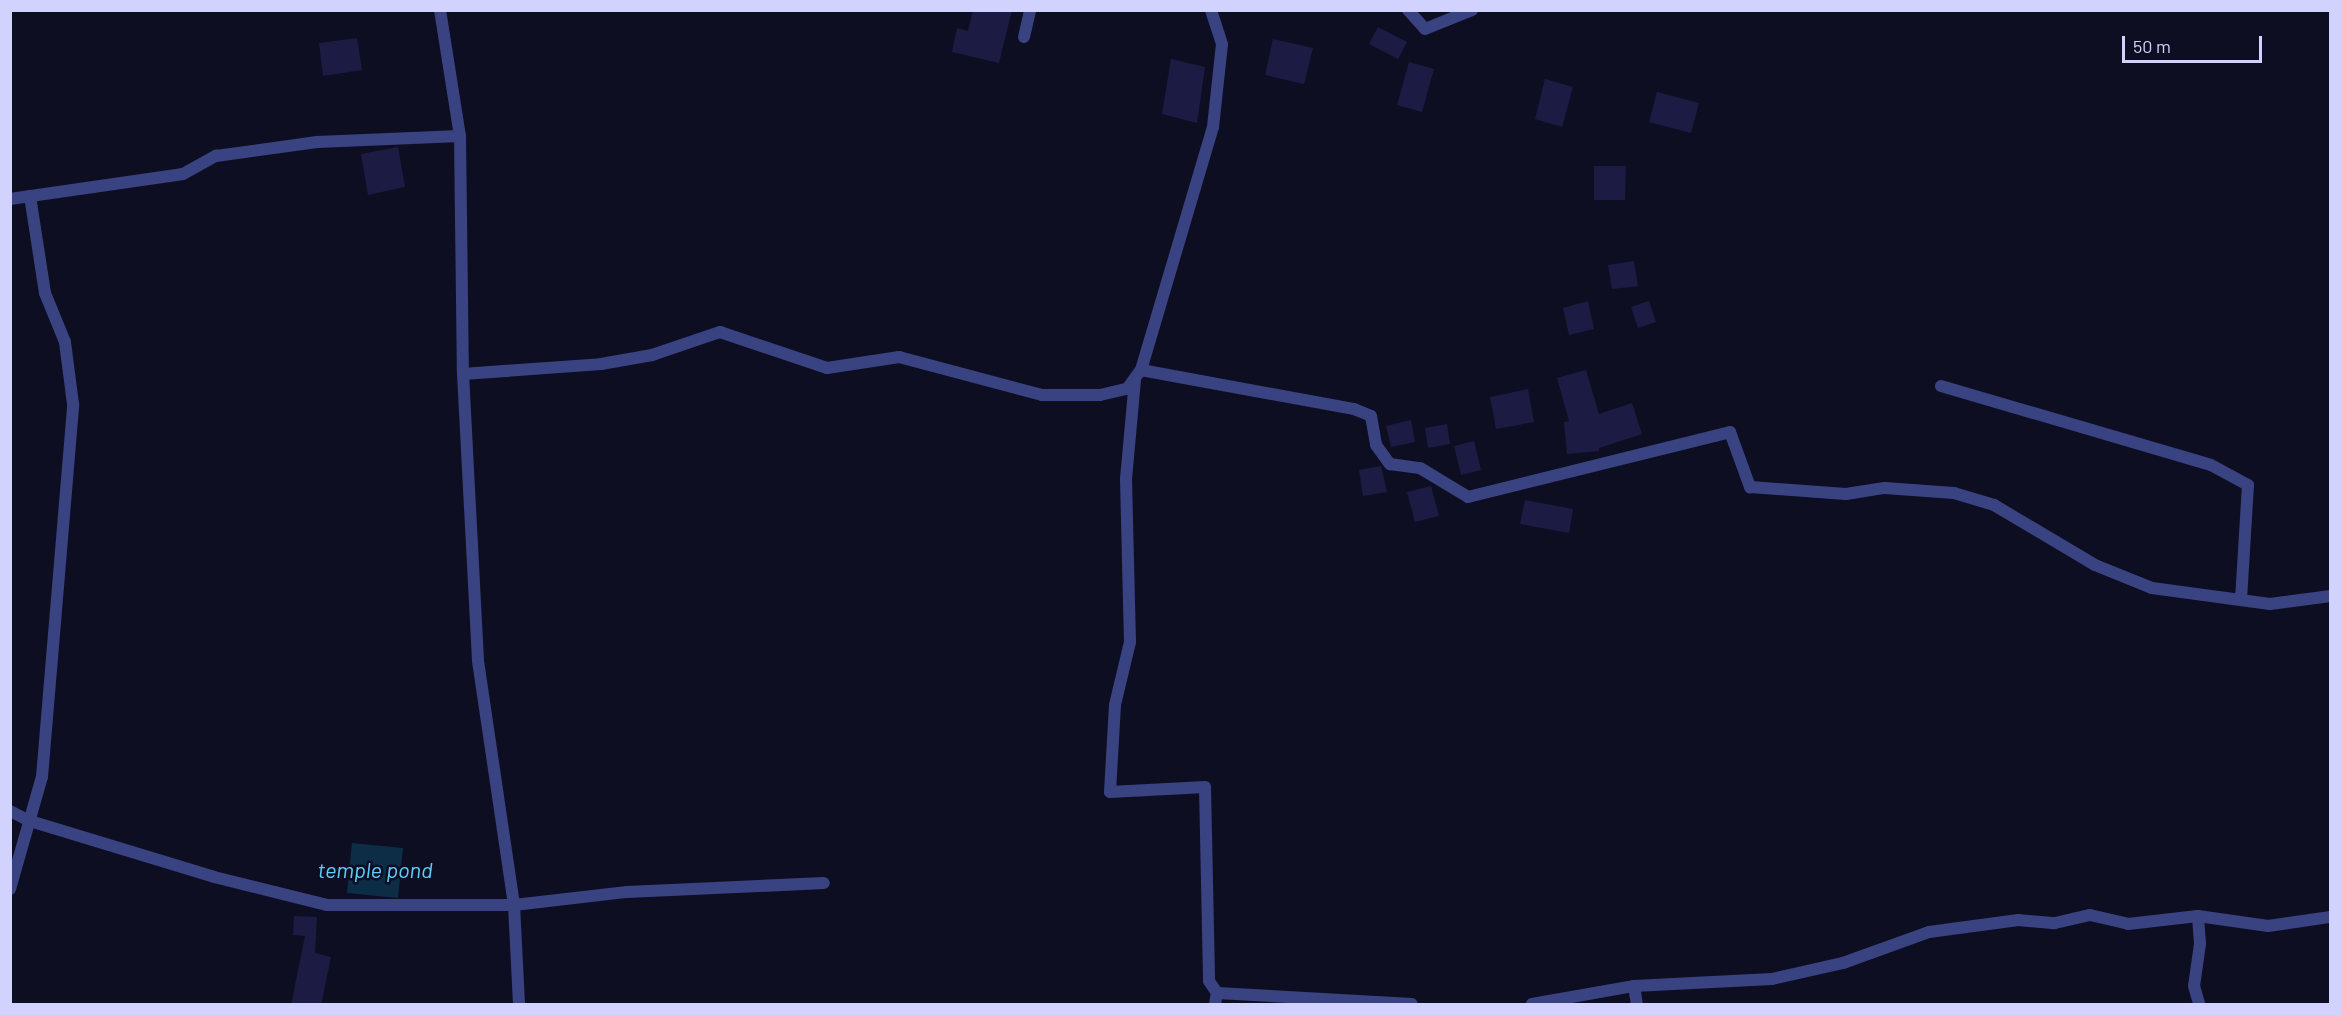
<!DOCTYPE html>
<html>
<head>
<meta charset="utf-8">
<style>
	body { margin:0 }
	#map { position:relative; width:2341px; height:1015px; overflow:hidden; background:#0e0e23; font-family:Barlow,sans-serif }
	div>[style] { position:absolute }
	.water>* { inset:0; background:#0d2d47 }
	.building>* { inset:0; background:#1c1b43 }
	.minor>* { height:12px; margin:-6px; padding:0 6px; transform-origin:6px; border-radius:6px; background:#3a4381 }
	span { translate:-50% -50%; white-space:nowrap; text-align:center; line-height:1.15; -webkit-text-stroke:5px #0e0e23; paint-order:stroke }
	.water-label { font-size:22px; color:#61cdfc; font-style:italic }
	.frame { position:absolute; inset:0; border:12px solid #d1d3fe; pointer-events:none }
	.scale { position:absolute; left:2122px; top:36px; width:140px; height:27px; box-sizing:border-box; border:3px solid #d1d3fe; border-top:0; padding-left:8px; font-size:18px; line-height:21px; white-space:nowrap; color:#d1d3fe; -webkit-text-stroke:4px #0e0e23; paint-order:stroke }
</style>
</head>
<body>
<div id="map">
	<div class="water">
		<i style="clip-path:polygon(352px 843px,403px 848px,398px 898px,347px 893px)"></i>
	</div>
	<div class="building">
		<i style="clip-path:polygon(973px 10px,1012px 10px,999px 63px,952px 52px,957px 28px,968px 31px)"></i>
		<i style="clip-path:polygon(1378px 27px,1407px 42px,1398px 59px,1369px 44px)"></i>
		<i style="clip-path:polygon(357px 38px,362px 70px,323px 76px,319px 43px)"></i>
		<i style="clip-path:polygon(1273px 39px,1313px 48px,1304px 84px,1265px 75px)"></i>
		<i style="clip-path:polygon(1171px 59px,1205px 67px,1197px 123px,1162px 114px)"></i>
		<i style="clip-path:polygon(1409px 62px,1434px 69px,1422px 112px,1397px 105px)"></i>
		<i style="clip-path:polygon(1545px 79px,1573px 87px,1562px 127px,1535px 119px)"></i>
		<i style="clip-path:polygon(1657px 92px,1699px 103px,1691px 133px,1649px 122px)"></i>
		<i style="clip-path:polygon(398px 147px,405px 187px,368px 195px,361px 154px)"></i>
		<i style="clip-path:polygon(1594px 166px,1626px 166px,1625px 200px,1594px 200px)"></i>
		<i style="clip-path:polygon(1634px 261px,1638px 286px,1612px 289px,1608px 265px)"></i>
		<i style="clip-path:polygon(1588px 301px,1594px 329px,1569px 335px,1563px 308px)"></i>
		<i style="clip-path:polygon(1649px 301px,1656px 322px,1638px 328px,1631px 307px)"></i>
		<i style="clip-path:polygon(1586px 370px,1599px 414px,1632px 403px,1642px 434px,1599px 448px,1599px 451px,1567px 454px,1564px 422px,1569px 421px,1557px 378px)"></i>
		<i style="clip-path:polygon(1528px 389px,1534px 422px,1496px 429px,1490px 397px)"></i>
		<i style="clip-path:polygon(1411px 420px,1415px 442px,1391px 447px,1386px 426px)"></i>
		<i style="clip-path:polygon(1447px 424px,1450px 444px,1428px 448px,1425px 428px)"></i>
		<i style="clip-path:polygon(1474px 441px,1481px 470px,1461px 475px,1454px 446px)"></i>
		<i style="clip-path:polygon(1381px 466px,1387px 492px,1363px 496px,1359px 470px)"></i>
		<i style="clip-path:polygon(1431px 486px,1439px 516px,1415px 522px,1407px 492px)"></i>
		<i style="clip-path:polygon(1525px 500px,1573px 509px,1569px 533px,1520px 524px)"></i>
		<i style="clip-path:polygon(294px 916px,317px 917px,315px 953px,331px 957px,321px 1005px,291px 1005px,305px 936px,293px 935px)"></i>
	</div>
	<div class="minor">
		<i style="left:440px;top:10px;width:128px;rotate:81deg"></i>
		<i style="left:460px;top:136px;width:238px;rotate:89.3deg"></i>
		<i style="left:463px;top:374px;width:287px;rotate:87deg"></i>
		<i style="left:478px;top:661px;width:247px;rotate:81.6deg"></i>
		<i style="left:514px;top:905px;width:99px;rotate:87.1deg"></i>
		<i style="left:1408px;top:10px;width:25px;rotate:48deg"></i>
		<i style="left:1425px;top:29px;width:51px;rotate:-22deg"></i>
		<i style="left:1024px;top:37px;width:28px;rotate:-77deg"></i>
		<i style="left:10px;top:199px;width:175px;rotate:-8.2deg"></i>
		<i style="left:183px;top:174px;width:38px;rotate:-29deg"></i>
		<i style="left:216px;top:156px;width:102px;rotate:-7.9deg"></i>
		<i style="left:317px;top:142px;width:143px;rotate:-2.4deg"></i>
		<i style="left:1141px;top:370px;width:253px;rotate:-73.5deg"></i>
		<i style="left:1213px;top:127px;width:83px;rotate:-83.8deg"></i>
		<i style="left:1222px;top:44px;width:36px;rotate:-108deg"></i>
		<i style="left:463px;top:374px;width:138px;rotate:-4.1deg"></i>
		<i style="left:601px;top:364px;width:52px;rotate:-10deg"></i>
		<i style="left:652px;top:355px;width:72px;rotate:-18.7deg"></i>
		<i style="left:720px;top:332px;width:113px;rotate:18.6deg"></i>
		<i style="left:827px;top:368px;width:73px;rotate:-8.7deg"></i>
		<i style="left:899px;top:357px;width:148px;rotate:14.9deg"></i>
		<i style="left:1042px;top:395px;width:58px"></i>
		<i style="left:1100px;top:395px;width:28px;rotate:-13deg"></i>
		<i style="left:1127px;top:389px;width:24px;rotate:-54deg"></i>
		<i style="left:1141px;top:370px;width:217px;rotate:10.4deg"></i>
		<i style="left:1354px;top:409px;width:18px;rotate:22deg"></i>
		<i style="left:1371px;top:416px;width:29px;rotate:80deg"></i>
		<i style="left:1376px;top:445px;width:24px;rotate:54deg"></i>
		<i style="left:1390px;top:464px;width:30px;rotate:8deg"></i>
		<i style="left:1420px;top:468px;width:56px;rotate:31.1deg"></i>
		<i style="left:1468px;top:497px;width:270px;rotate:-13.9deg"></i>
		<i style="left:1730px;top:432px;width:59px;rotate:70deg"></i>
		<i style="left:1750px;top:487px;width:96px;rotate:4.2deg"></i>
		<i style="left:1846px;top:494px;width:39px;rotate:-9deg"></i>
		<i style="left:1885px;top:488px;width:69px;rotate:4.1deg"></i>
		<i style="left:1954px;top:493px;width:42px;rotate:16.7deg"></i>
		<i style="left:1994px;top:505px;width:117px;rotate:30.7deg"></i>
		<i style="left:2095px;top:565px;width:61px;rotate:22deg"></i>
		<i style="left:2152px;top:588px;width:119px;rotate:7.7deg"></i>
		<i style="left:2270px;top:604px;width:61px;rotate:-7.6deg"></i>
		<i style="left:1135px;top:380px;width:99px;rotate:95.2deg"></i>
		<i style="left:1126px;top:479px;width:163px;rotate:88.6deg"></i>
		<i style="left:1130px;top:642px;width:65px;rotate:103.4deg"></i>
		<i style="left:1115px;top:705px;width:87px;rotate:93.3deg"></i>
		<i style="left:1110px;top:792px;width:95px;rotate:-3deg"></i>
		<i style="left:1205px;top:787px;width:194px;rotate:88.8deg"></i>
		<i style="left:1209px;top:981px;width:14px;rotate:56deg"></i>
		<i style="left:1941px;top:386px;width:281px;rotate:16.3deg"></i>
		<i style="left:2211px;top:465px;width:42px;rotate:28.4deg"></i>
		<i style="left:2248px;top:485px;width:115px;rotate:93.5deg"></i>
		<i style="left:10px;top:811px;width:22px;rotate:27deg"></i>
		<i style="left:30px;top:821px;width:192px;rotate:16.9deg"></i>
		<i style="left:214px;top:877px;width:116px;rotate:13.9deg"></i>
		<i style="left:327px;top:905px;width:187px"></i>
		<i style="left:514px;top:905px;width:114px;rotate:-6.6deg"></i>
		<i style="left:627px;top:892px;width:197px;rotate:-2.6deg"></i>
		<i style="left:10px;top:889px;width:116px;rotate:-74.1deg"></i>
		<i style="left:42px;top:777px;width:374px;rotate:-85.2deg"></i>
		<i style="left:73px;top:404px;width:63px;rotate:-97.4deg"></i>
		<i style="left:65px;top:342px;width:53px;rotate:-112.2deg"></i>
		<i style="left:45px;top:293px;width:98px;rotate:-98.8deg"></i>
		<i style="left:2198px;top:916px;width:71px;rotate:8.1deg"></i>
		<i style="left:2268px;top:926px;width:63px;rotate:-8.3deg"></i>
		<i style="left:1634px;top:986px;width:18px;rotate:81deg"></i>
		<i style="left:1215px;top:1004px;width:11px;rotate:-80deg"></i>
		<i style="left:1217px;top:993px;width:195px;rotate:3.2deg"></i>
		<i style="left:1532px;top:1004px;width:104px;rotate:-10deg"></i>
		<i style="left:1634px;top:986px;width:138px;rotate:-2.9deg"></i>
		<i style="left:1772px;top:979px;width:73px;rotate:-12.7deg"></i>
		<i style="left:1843px;top:963px;width:91px;rotate:-19.8deg"></i>
		<i style="left:1929px;top:932px;width:90px;rotate:-7.7deg"></i>
		<i style="left:2018px;top:920px;width:37px;rotate:5deg"></i>
		<i style="left:2055px;top:923px;width:36px;rotate:-13deg"></i>
		<i style="left:2090px;top:915px;width:39px;rotate:13deg"></i>
		<i style="left:2128px;top:924px;width:70px;rotate:-6.5deg"></i>
		<i style="left:2198px;top:916px;width:28px;rotate:86deg"></i>
		<i style="left:2200px;top:944px;width:42px;rotate:98.1deg"></i>
		<i style="left:2194px;top:986px;width:19px;rotate:74deg"></i>
	</div>
	<div class="water-label">
		<span style="left:375px;top:870px">temple pond</span>
	</div>
	<div class="frame"></div>
	<div class="scale">50 m</div>
</div>
</body>
</html>
